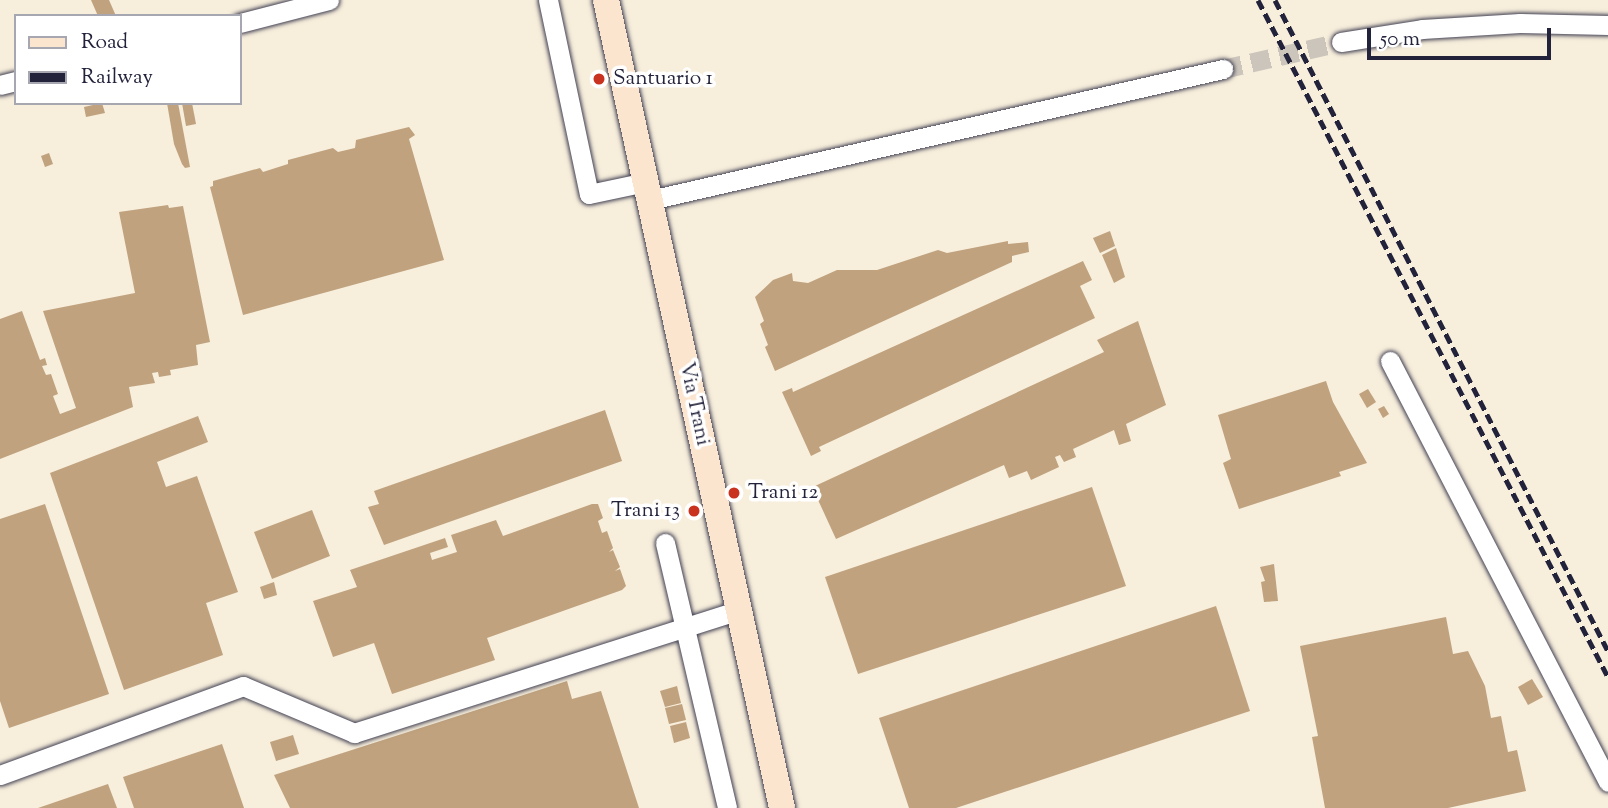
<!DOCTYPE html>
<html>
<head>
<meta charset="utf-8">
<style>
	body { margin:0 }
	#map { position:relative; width:1608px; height:808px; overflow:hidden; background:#f7eedc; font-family:"Sorts Mill Goudy",serif }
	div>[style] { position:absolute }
	.building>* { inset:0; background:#c0a27e }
	.minor-tunnel>* { height:19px; margin-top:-9.5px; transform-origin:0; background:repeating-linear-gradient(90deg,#ccc5bc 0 19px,transparent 0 29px) }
	.roads { filter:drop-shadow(0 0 2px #424153) drop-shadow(0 0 2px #424153) }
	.minor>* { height:19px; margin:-9.5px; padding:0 9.5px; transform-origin:9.5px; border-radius:9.5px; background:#fff }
	.secondary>* { height:26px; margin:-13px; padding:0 13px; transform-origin:13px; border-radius:13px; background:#fbe5cf }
	.rail>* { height:5px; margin-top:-2.5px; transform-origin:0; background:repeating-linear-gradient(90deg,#22223b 0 10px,transparent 0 15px) }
	.dots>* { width:19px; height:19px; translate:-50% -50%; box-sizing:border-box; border:4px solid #fff; border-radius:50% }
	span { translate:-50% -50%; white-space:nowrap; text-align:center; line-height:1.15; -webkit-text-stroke:7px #fff; paint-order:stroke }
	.poi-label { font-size:21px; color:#22223b }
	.left { translate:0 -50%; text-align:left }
	.right { translate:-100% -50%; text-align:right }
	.street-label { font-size:21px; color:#22223b }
	.legend { position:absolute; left:14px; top:14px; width:228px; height:91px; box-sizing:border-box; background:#fff; border:2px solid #a7a7b1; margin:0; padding:9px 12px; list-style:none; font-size:21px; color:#22223b }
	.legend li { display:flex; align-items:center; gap:14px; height:35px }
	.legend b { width:35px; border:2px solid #a7a7b1 }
	.scale { position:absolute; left:1367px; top:28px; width:184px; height:32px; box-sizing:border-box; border:4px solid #22223b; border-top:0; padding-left:9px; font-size:21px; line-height:24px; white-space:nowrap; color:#22223b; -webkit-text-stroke:5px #fff; paint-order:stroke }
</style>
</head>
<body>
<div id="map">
	<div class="building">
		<i style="clip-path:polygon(91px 0,109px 0,116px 16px,98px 16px)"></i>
		<i style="clip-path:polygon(102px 103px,105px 113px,86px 117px,84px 107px)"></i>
		<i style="clip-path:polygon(167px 103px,178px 103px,190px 167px,185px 168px,182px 164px,174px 144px)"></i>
		<i style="clip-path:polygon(182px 103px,192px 103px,196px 124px,186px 126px)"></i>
		<i style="clip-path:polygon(409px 127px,415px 135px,409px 139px,444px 260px,243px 315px,210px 187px,213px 186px,213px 181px,260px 168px,263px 172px,288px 164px,288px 160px,333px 148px,338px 152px,355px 148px,356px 140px)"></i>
		<i style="clip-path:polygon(49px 153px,53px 164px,45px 167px,41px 156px)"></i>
		<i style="clip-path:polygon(168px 205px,169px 208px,183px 206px,210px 342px,196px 345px,198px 365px,170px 370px,171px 375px,159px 377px,158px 372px,152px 373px,155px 383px,129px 387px,133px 407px,0 459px,0 319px,22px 311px,40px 360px,45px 358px,47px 365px,42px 366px,46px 375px,51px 374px,58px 394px,53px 396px,60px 414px,76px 408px,43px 311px,135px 293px,119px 212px)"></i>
		<i style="clip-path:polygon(1110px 231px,1115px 246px,1100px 253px,1093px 238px)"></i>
		<i style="clip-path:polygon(1008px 241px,1008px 244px,1028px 242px,1029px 252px,1012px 256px,1012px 262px,775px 371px,765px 347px,768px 345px,760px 324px,764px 321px,755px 297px,773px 280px,792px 273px,793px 281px,808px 283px,837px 270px,877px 270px,938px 250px,947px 253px)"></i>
		<i style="clip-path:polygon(1116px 248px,1125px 277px,1114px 283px,1102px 255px)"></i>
		<i style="clip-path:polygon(1083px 261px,1092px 280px,1080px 286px,1095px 318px,819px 447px,821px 451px,811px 456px,782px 392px,792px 388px,793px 392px)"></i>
		<i style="clip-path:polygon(1138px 321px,1166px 405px,1126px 424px,1131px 441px,1119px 445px,1114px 430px,1073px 449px,1076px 457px,1064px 462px,1060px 455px,1055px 457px,1059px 467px,1031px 480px,1027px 471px,1009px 478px,1004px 465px,836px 539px,813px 489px,815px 486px,1104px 352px,1097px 340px)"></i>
		<i style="clip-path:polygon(1326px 381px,1333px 402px,1367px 463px,1339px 472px,1341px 476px,1239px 509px,1223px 463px,1231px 459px,1218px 415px)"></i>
		<i style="clip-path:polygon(1368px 389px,1376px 402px,1367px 408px,1359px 394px)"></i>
		<i style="clip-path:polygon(1384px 406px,1389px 414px,1383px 418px,1378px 409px)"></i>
		<i style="clip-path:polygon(605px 410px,622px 461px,384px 545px,368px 507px,379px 504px,374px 491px)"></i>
		<i style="clip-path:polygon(198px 416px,208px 442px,157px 462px,166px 487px,197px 476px,238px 592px,206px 603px,223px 655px,124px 690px,50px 473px)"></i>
		<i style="clip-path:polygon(1092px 487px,1126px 586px,858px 674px,825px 577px)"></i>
		<i style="clip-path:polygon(45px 504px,109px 694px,9px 728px,0 701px,0 519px)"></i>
		<i style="clip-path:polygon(592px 504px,598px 504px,603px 518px,598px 521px,602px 533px,607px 531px,613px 548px,609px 552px,613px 550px,620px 567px,615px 571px,620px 569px,626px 586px,622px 590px,487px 638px,495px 660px,392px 694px,374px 643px,333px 657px,313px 601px,357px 587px,350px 570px,445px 538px,448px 547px,430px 553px,432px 560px,457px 552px,451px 535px,496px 520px,503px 536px)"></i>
		<i style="clip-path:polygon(312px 510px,330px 556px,272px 579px,254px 532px)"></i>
		<i style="clip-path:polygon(1274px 564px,1278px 601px,1264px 602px,1261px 582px,1265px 581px,1260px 567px)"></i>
		<i style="clip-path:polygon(274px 582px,277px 595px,264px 599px,260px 587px)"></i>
		<i style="clip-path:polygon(1216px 606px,1250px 711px,956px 808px,909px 808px,879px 718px)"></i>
		<i style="clip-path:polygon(1446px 617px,1453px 654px,1468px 651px,1485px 686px,1491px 718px,1501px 716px,1508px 752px,1517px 750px,1526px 791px,1448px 808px,1325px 808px,1312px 737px,1318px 736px,1300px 646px)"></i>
		<i style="clip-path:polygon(1532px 679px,1543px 697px,1528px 705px,1518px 687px)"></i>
		<i style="clip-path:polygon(567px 681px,572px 699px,601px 691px,639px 808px,290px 808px,274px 775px)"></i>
		<i style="clip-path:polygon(677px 686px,681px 703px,665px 707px,660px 691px)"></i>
		<i style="clip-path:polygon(682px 704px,686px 720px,669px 724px,665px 708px)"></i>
		<i style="clip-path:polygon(686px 722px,690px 738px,674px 743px,670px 726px)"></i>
		<i style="clip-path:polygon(293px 735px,299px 754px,276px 761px,270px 742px)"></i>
		<i style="clip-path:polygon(222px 744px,244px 808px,134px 808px,123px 777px)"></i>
		<i style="clip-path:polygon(108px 784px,117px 808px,38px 808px)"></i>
	</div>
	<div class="minor-tunnel">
		<i style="left:1223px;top:69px;width:121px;rotate:-12.9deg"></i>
	</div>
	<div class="roads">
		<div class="minor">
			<i style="left:548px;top:0;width:198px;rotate:78.1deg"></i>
			<i style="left:589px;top:194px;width:58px;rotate:-11.9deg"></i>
			<i style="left:240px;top:23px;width:92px;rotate:-14.5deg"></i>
			<i style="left:1341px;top:42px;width:82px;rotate:-9.1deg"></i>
			<i style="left:1422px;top:29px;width:98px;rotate:-3.5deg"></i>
			<i style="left:1520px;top:23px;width:88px;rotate:1.3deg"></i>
			<i style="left:0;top:85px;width:16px;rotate:-14deg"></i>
			<i style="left:650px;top:200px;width:588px;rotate:-12.88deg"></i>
			<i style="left:1390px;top:361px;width:474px;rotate:62.6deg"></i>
			<i style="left:665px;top:543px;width:272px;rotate:76.8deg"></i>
			<i style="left:0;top:775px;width:259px;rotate:-20.1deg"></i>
			<i style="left:243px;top:686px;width:121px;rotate:22.9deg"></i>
			<i style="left:354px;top:733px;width:404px;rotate:-17.7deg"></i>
		</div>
		<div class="secondary">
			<i style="left:606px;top:0;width:827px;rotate:77.71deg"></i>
		</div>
	</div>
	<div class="rail">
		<i style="left:1258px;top:0;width:762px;rotate:62.66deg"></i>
		<i style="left:1275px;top:0;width:731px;rotate:62.91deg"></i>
	</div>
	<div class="dots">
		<i style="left:599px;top:79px;background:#c8321e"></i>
		<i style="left:734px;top:493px;background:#c8321e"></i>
		<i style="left:694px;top:511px;background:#c8321e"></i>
	</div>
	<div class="poi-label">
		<span class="left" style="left:613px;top:79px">Santuario 1</span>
		<span class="left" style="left:748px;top:493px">Trani 12</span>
		<span class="right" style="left:680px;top:511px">Trani 13</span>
	</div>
	<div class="street-label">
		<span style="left:694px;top:404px;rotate:78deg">Via Trani</span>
	</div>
	<ul class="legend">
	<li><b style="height:9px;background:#fbe5cf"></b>Road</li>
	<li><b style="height:9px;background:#22223b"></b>Railway</li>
	</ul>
	<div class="scale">50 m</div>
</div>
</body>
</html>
